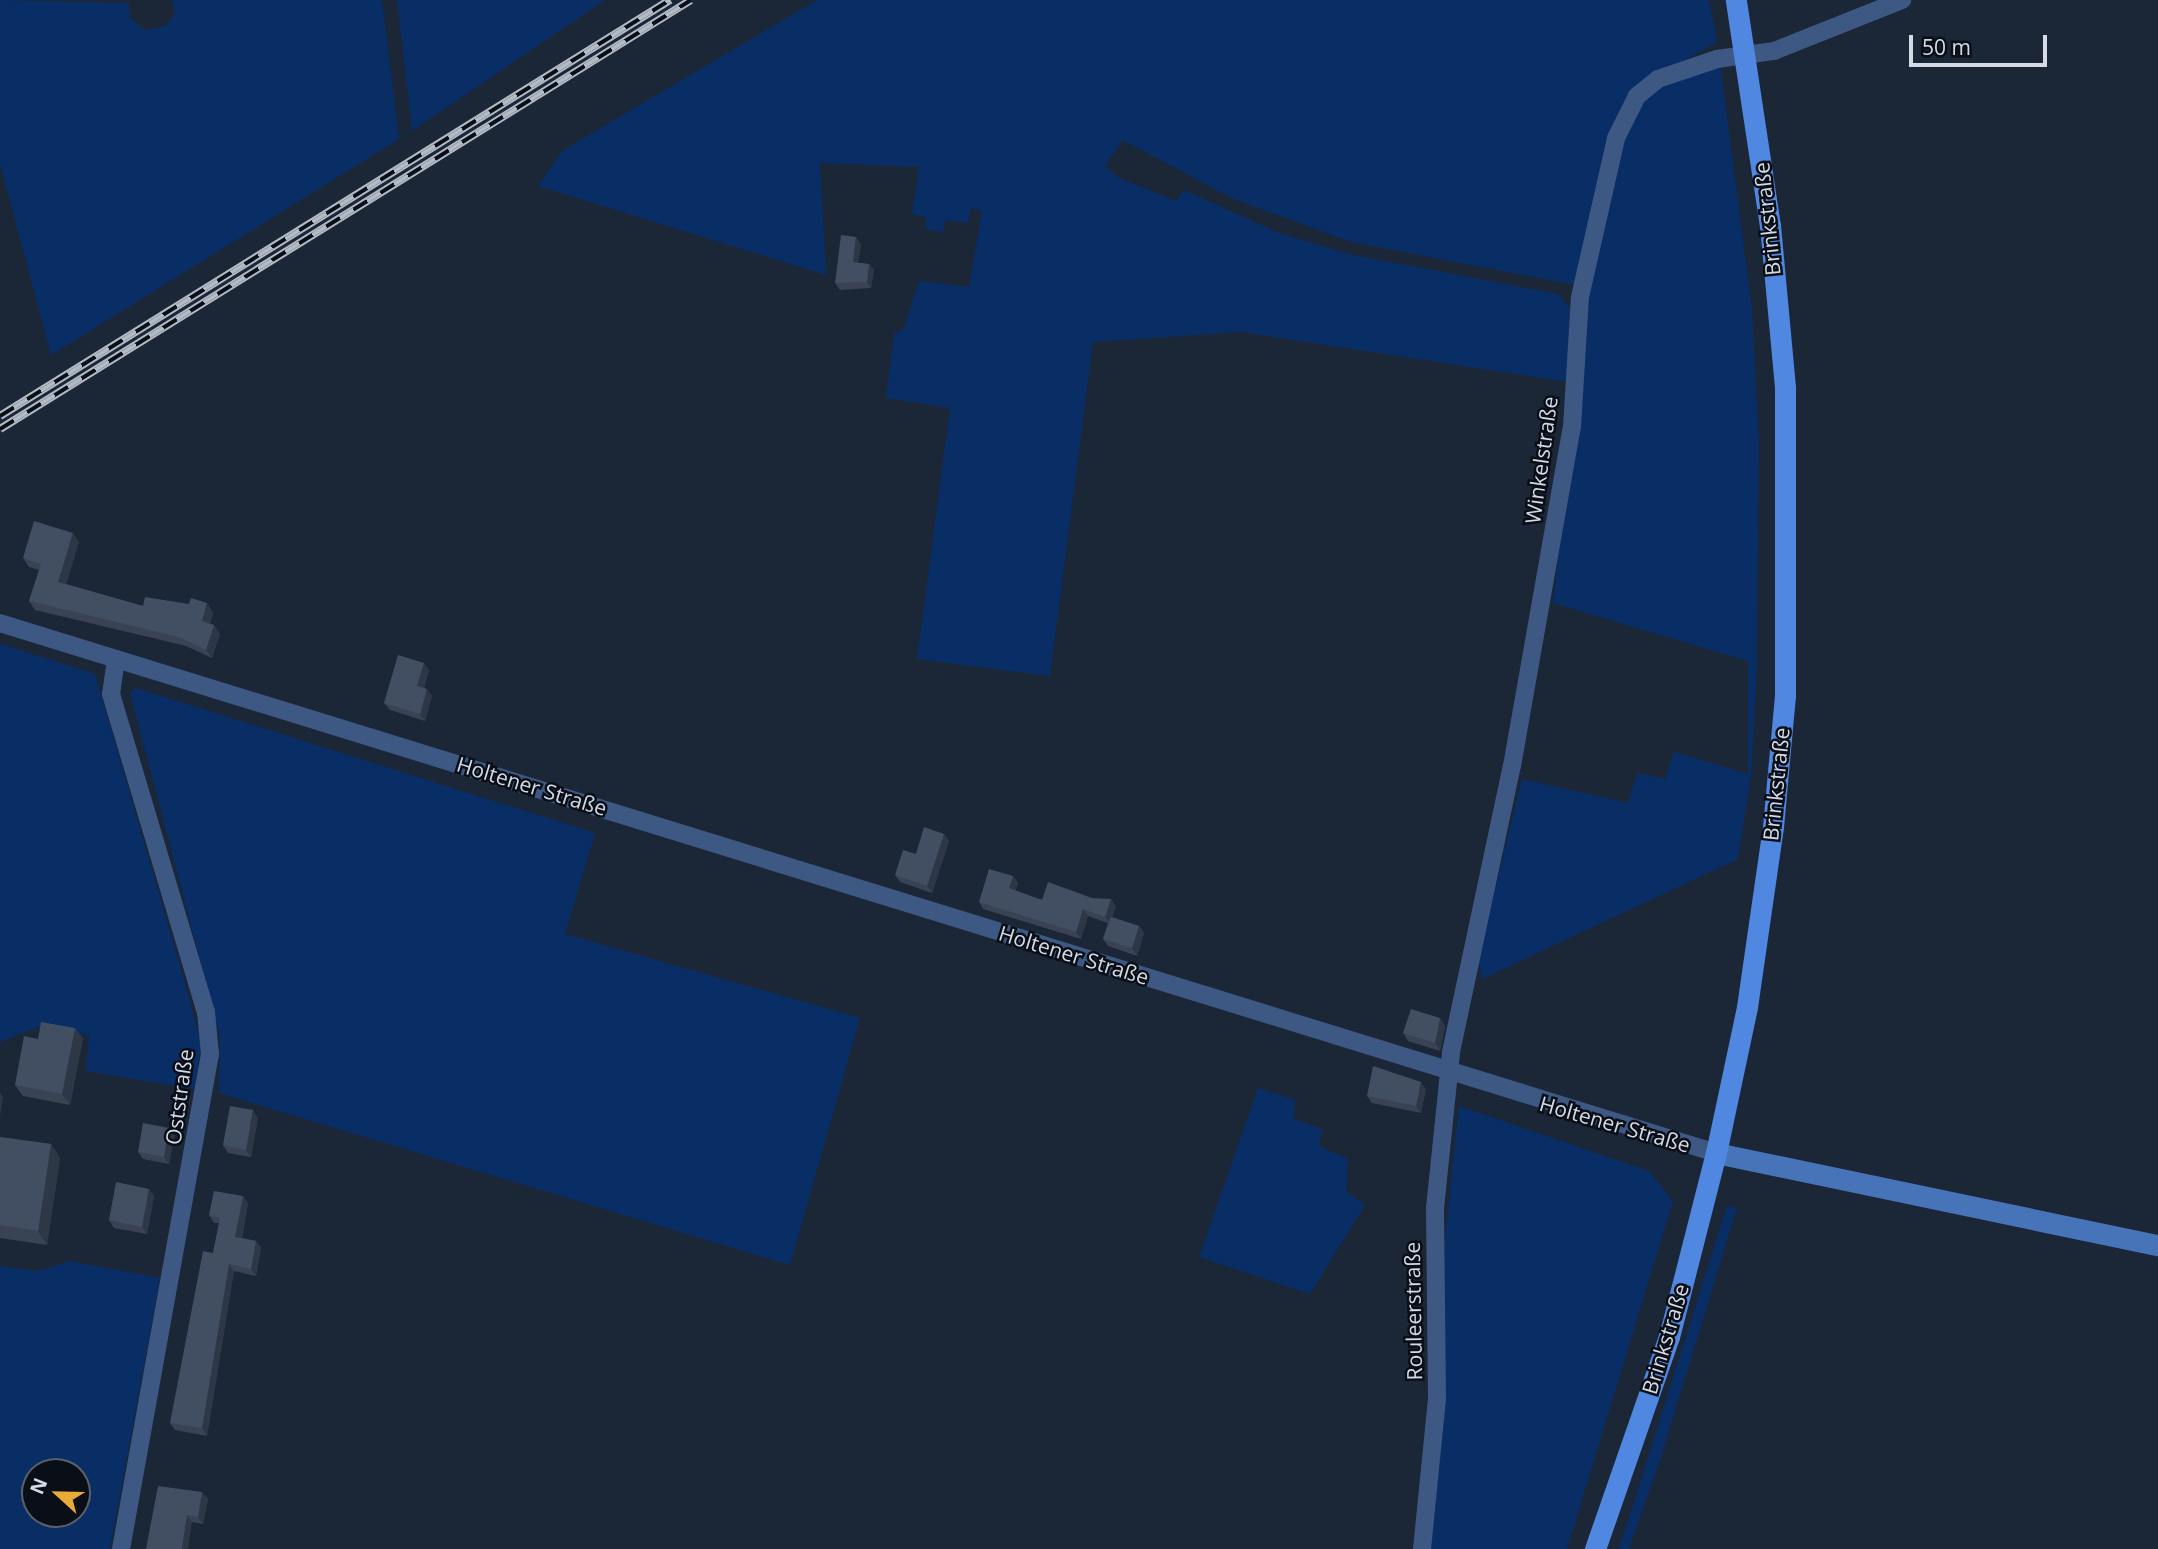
<!DOCTYPE html>
<html>
<head>
<meta charset="utf-8">
<style>
	body { margin:0 }
	#map { position:relative; width:2158px; height:1549px; overflow:hidden; background:#1b2637; font-family:"Open Sans",sans-serif }
	div>[style] { position:absolute }
	.green>* { inset:0; background:#092e66 }
	.street>* { height:18px; margin:-9px; padding:0 9px; transform-origin:9px; border-radius:9px; background:#3d5883 }
	.secondary>* { height:21px; margin:-10.5px; padding:0 10.5px; transform-origin:10.5px; border-radius:10.5px; background:#4773b8 }
	.primary>* { height:21px; margin:-10.5px; padding:0 10.5px; transform-origin:10.5px; border-radius:10.5px; background:#4f87e1 }
	.rail>* { height:8px; margin-top:-4px; transform-origin:0; background:repeating-linear-gradient(90deg,#0a0f17 0 16px,#b2bac6 0 32px); box-sizing:border-box; border-block:2px solid #b2bac6 }
	.wall>* { inset:0; background:#394354 }
	.shaded-wall>* { inset:0; background:#2e3745 }
	.building>* { inset:0; background:#424e62 }
	span { translate:-50% -50%; white-space:nowrap; text-align:center; line-height:1.15; -webkit-text-stroke:5px #0a0f17; paint-order:stroke }
	.street-label { font-size:21px; color:#d4dbe7 }
	.north { position:absolute; left:21px; top:1458px; width:70px; height:70px; box-sizing:border-box; background:#0a0f17; border:2px solid #5b616a; border-radius:50%; rotate:292deg; font-size:19px; font-weight:700; line-height:28px; text-align:center; color:#d4dbe7 }
	.north::after { content:''; display:block; margin:auto; width:24px; height:32px; background:#e8ab37; clip-path:polygon(50% 0,100% 100%,50% 72%,0 100%) }
	.scale { position:absolute; left:1909px; top:35px; width:138px; height:32px; box-sizing:border-box; border:4px solid #d4dbe7; border-top:0; padding-left:9px; font-size:21px; line-height:24px; white-space:nowrap; color:#d4dbe7; -webkit-text-stroke:5px #0a0f17; paint-order:stroke }
</style>
</head>
<body>
<div id="map">
	<div class="green">
		<i style="clip-path:polygon(0 0,129px 3px,130px 18px,145px 30px,166px 26px,175px 13px,172px 0,382px 0,399px 139px,51px 355px,0 164px)"></i>
		<i style="clip-path:polygon(397px 0,605px 0,412px 131px)"></i>
		<i style="clip-path:polygon(817px 0,1709px 0,1717px 42px,1635px 88px,1576px 285px,1351px 242px,1231px 198px,1123px 140px,1105px 166px,1119px 178px,1176px 201px,1184px 190px,1279px 233px,1349px 254px,1558px 294px,1570px 308px,1569px 382px,1241px 332px,1093px 342px,1050px 676px,917px 659px,950px 408px,886px 398px,894px 334px,904px 328px,919px 281px,969px 287px,982px 211px,971px 208px,968px 223px,946px 220px,943px 232px,925px 229px,926px 217px,912px 214px,919px 167px,820px 163px,826px 275px,538px 186px,562px 151px)"></i>
		<i style="clip-path:polygon(1720px 63px,1752px 309px,1759px 441px,1757px 669px,1751px 776px,1738px 859px,1482px 979px,1478px 959px,1522px 779px,1628px 803px,1637px 773px,1665px 779px,1674px 752px,1748px 774px,1748px 661px,1553px 603px,1589px 281px,1618px 152px,1634px 114px,1652px 92px)"></i>
		<i style="clip-path:polygon(0 644px,95px 674px,190px 1001px,201px 1045px,195px 1089px,86px 1071px,89px 1035px,38px 1027px,0 1042px)"></i>
		<i style="clip-path:polygon(136px 688px,595px 833px,565px 934px,860px 1018px,790px 1265px,219px 1093px,220px 1036px,130px 693px)"></i>
		<i style="clip-path:polygon(1258px 1088px,1295px 1100px,1294px 1119px,1322px 1129px,1319px 1146px,1348px 1159px,1346px 1191px,1365px 1205px,1310px 1294px,1199px 1257px)"></i>
		<i style="clip-path:polygon(1459px 1106px,1649px 1171px,1673px 1201px,1567px 1549px,1430px 1549px,1445px 1406px,1445px 1239px)"></i>
		<i style="clip-path:polygon(1727px 1206px,1737px 1208px,1661px 1457px,1629px 1549px,1619px 1549px)"></i>
		<i style="clip-path:polygon(evenodd,70px 1261px,160px 1278px,110px 1549px,0 1549px,0 1266px,38px 1271px,70px 1261px,35px 1472px,77px 1472px,77px 1514px,35px 1514px,35px 1472px)"></i>
	</div>
	<div class="street">
		<i style="left:0;top:623px;width:1796px;rotate:17.16deg"></i>
		<i style="left:116px;top:659px;width:35px;rotate:98deg"></i>
		<i style="left:111px;top:694px;width:332px;rotate:73.4deg"></i>
		<i style="left:206px;top:1012px;width:42px;rotate:84.6deg"></i>
		<i style="left:210px;top:1054px;width:503px;rotate:100.19deg"></i>
		<i style="left:1422px;top:1549px;width:151px;rotate:-84.3deg"></i>
		<i style="left:1437px;top:1399px;width:191px;rotate:-90.6deg"></i>
		<i style="left:1435px;top:1208px;width:157px;rotate:-84.1deg"></i>
		<i style="left:1451px;top:1052px;width:292px;rotate:-78deg"></i>
		<i style="left:1512px;top:766px;width:344px;rotate:-80deg"></i>
		<i style="left:1572px;top:427px;width:130px;rotate:-86.5deg"></i>
		<i style="left:1580px;top:297px;width:163px;rotate:-77.2deg"></i>
		<i style="left:1616px;top:138px;width:47px;rotate:-63.4deg"></i>
		<i style="left:1637px;top:96px;width:27px;rotate:-39deg"></i>
		<i style="left:1658px;top:79px;width:62px;rotate:-18.7deg"></i>
		<i style="left:1717px;top:59px;width:58px;rotate:-8deg"></i>
		<i style="left:1774px;top:51px;width:138px;rotate:-21.7deg"></i>
	</div>
	<div class="secondary">
		<i style="left:1716px;top:1153px;width:451px;rotate:11.8deg"></i>
	</div>
	<div class="primary">
		<i style="left:1595px;top:1549px;width:225px;rotate:-70.8deg"></i>
		<i style="left:1669px;top:1337px;width:190px;rotate:-75.7deg"></i>
		<i style="left:1716px;top:1153px;width:149px;rotate:-78deg"></i>
		<i style="left:1747px;top:1007px;width:182px;rotate:-81.8deg"></i>
		<i style="left:1773px;top:827px;width:132px;rotate:-84.8deg"></i>
		<i style="left:1785px;top:696px;width:309px;rotate:-90deg"></i>
		<i style="left:1785px;top:387px;width:162px;rotate:-95.3deg"></i>
		<i style="left:1770px;top:226px;width:229px;rotate:-98.6deg"></i>
	</div>
	<div class="rail">
		<i style="left:0;top:416px;width:789px;rotate:-31.84deg"></i>
		<i style="left:0;top:429px;width:813px;rotate:-31.83deg"></i>
	</div>
	<div class="wall">
		<i style="clip-path:polygon(861px 244px,858px 263px,869px 264px,874px 270px,871px 288px,840px 290px,835px 283px)"></i>
		<i style="clip-path:polygon(79px 542px,66px 584px,143px 606px,213px 612px,210px 624px,214px 625px,220px 634px,212px 658px,186px 646px,35px 610px,29px 601px,39px 570px,29px 567px,23px 558px)"></i>
		<i style="clip-path:polygon(429px 670px,424px 688px,432px 696px,425px 721px,390px 710px,384px 703px)"></i>
		<i style="clip-path:polygon(944px 834px,949px 841px,932px 893px,900px 882px,895px 875px,916px 854px)"></i>
		<i style="clip-path:polygon(1013px 876px,1018px 883px,1015px 891px,1042px 900px,1116px 906px,1112px 917px,1139px 926px,1144px 933px,1137px 956px,1108px 946px,1103px 939px,1108px 923px,1088px 916px,1081px 939px,983px 909px,979px 902px)"></i>
		<i style="clip-path:polygon(1440px 1018px,1445px 1026px,1440px 1051px,1408px 1041px,1403px 1033px)"></i>
		<i style="clip-path:polygon(75px 1028px,83px 1039px,70px 1105px,23px 1096px,15px 1085px,38px 1039px)"></i>
		<i style="clip-path:polygon(1426px 1089px,1421px 1113px,1372px 1103px,1367px 1096px)"></i>
		<i style="clip-path:polygon(258px 1118px,251px 1157px,228px 1153px,223px 1145px)"></i>
		<i style="clip-path:polygon(174px 1135px,169px 1164px,143px 1159px,138px 1152px)"></i>
		<i style="clip-path:polygon(0 1137px,51px 1144px,60px 1158px,47px 1245px,0 1238px)"></i>
		<i style="clip-path:polygon(154px 1196px,147px 1234px,114px 1228px,109px 1220px)"></i>
		<i style="clip-path:polygon(243px 1196px,248px 1203px,242px 1238px,256px 1241px,261px 1248px,256px 1276px,234px 1271px,207px 1436px,175px 1430px,170px 1423px,213px 1253px,219px 1223px,214px 1223px,209px 1215px)"></i>
		<i style="clip-path:polygon(202px 1492px,208px 1499px,203px 1524px,192px 1522px,146px 1549px)"></i>
	</div>
	<div class="shaded-wall">
		<i style="clip-path:polygon(856px 237px,861px 244px,857px 268px,853px 262px)"></i>
		<i style="clip-path:polygon(869px 264px,874px 270px,871px 288px,867px 282px)"></i>
		<i style="clip-path:polygon(73px 533px,79px 542px,64px 591px,58px 582px)"></i>
		<i style="clip-path:polygon(207px 603px,213px 612px,208px 630px,202px 621px)"></i>
		<i style="clip-path:polygon(214px 625px,220px 634px,212px 658px,206px 650px)"></i>
		<i style="clip-path:polygon(424px 663px,429px 670px,422px 693px,417px 686px)"></i>
		<i style="clip-path:polygon(427px 689px,432px 696px,425px 721px,420px 714px)"></i>
		<i style="clip-path:polygon(944px 834px,949px 841px,932px 893px,927px 886px)"></i>
		<i style="clip-path:polygon(1013px 876px,1018px 883px,1014px 895px,1009px 888px)"></i>
		<i style="clip-path:polygon(1111px 899px,1116px 906px,1110px 923px,1105px 917px)"></i>
		<i style="clip-path:polygon(1083px 909px,1088px 916px,1081px 939px,1076px 932px)"></i>
		<i style="clip-path:polygon(1139px 926px,1144px 933px,1137px 956px,1132px 948px)"></i>
		<i style="clip-path:polygon(1440px 1018px,1445px 1026px,1440px 1051px,1435px 1043px)"></i>
		<i style="clip-path:polygon(75px 1028px,83px 1039px,70px 1105px,62px 1094px)"></i>
		<i style="clip-path:polygon(1421px 1082px,1426px 1089px,1421px 1113px,1416px 1106px)"></i>
		<i style="clip-path:polygon(0 1093px,3px 1097px,0 1116px)"></i>
		<i style="clip-path:polygon(253px 1110px,258px 1118px,251px 1157px,246px 1150px)"></i>
		<i style="clip-path:polygon(169px 1128px,174px 1135px,169px 1164px,164px 1157px)"></i>
		<i style="clip-path:polygon(51px 1144px,60px 1158px,47px 1245px,38px 1231px)"></i>
		<i style="clip-path:polygon(149px 1189px,154px 1196px,147px 1234px,142px 1227px)"></i>
		<i style="clip-path:polygon(243px 1196px,248px 1203px,240px 1244px,235px 1237px)"></i>
		<i style="clip-path:polygon(256px 1241px,261px 1248px,256px 1276px,251px 1269px)"></i>
		<i style="clip-path:polygon(229px 1264px,234px 1271px,207px 1436px,202px 1428px)"></i>
		<i style="clip-path:polygon(202px 1492px,208px 1499px,203px 1524px,198px 1517px)"></i>
		<i style="clip-path:polygon(187px 1515px,192px 1522px,188px 1549px,182px 1549px)"></i>
	</div>
	<div class="building">
		<i style="clip-path:polygon(841px 235px,856px 237px,853px 262px,869px 264px,867px 282px,835px 283px)"></i>
		<i style="clip-path:polygon(34px 521px,73px 533px,58px 582px,143px 606px,145px 597px,189px 604px,191px 598px,207px 603px,202px 621px,214px 625px,206px 650px,179px 637px,29px 601px,41px 564px,23px 558px)"></i>
		<i style="clip-path:polygon(398px 655px,424px 663px,417px 686px,427px 689px,420px 714px,384px 703px)"></i>
		<i style="clip-path:polygon(924px 827px,944px 834px,927px 886px,895px 875px,903px 850px,916px 854px)"></i>
		<i style="clip-path:polygon(989px 869px,1013px 876px,1009px 888px,1042px 900px,1048px 882px,1092px 898px,1111px 899px,1105px 917px,1083px 909px,1076px 932px,979px 902px)"></i>
		<i style="clip-path:polygon(1111px 917px,1139px 926px,1132px 948px,1103px 939px)"></i>
		<i style="clip-path:polygon(1411px 1009px,1440px 1018px,1435px 1043px,1403px 1033px)"></i>
		<i style="clip-path:polygon(41px 1022px,75px 1028px,62px 1094px,15px 1085px,24px 1036px,38px 1039px)"></i>
		<i style="clip-path:polygon(1373px 1066px,1421px 1082px,1416px 1106px,1367px 1096px)"></i>
		<i style="clip-path:polygon(230px 1106px,253px 1110px,246px 1150px,223px 1145px)"></i>
		<i style="clip-path:polygon(143px 1123px,169px 1128px,164px 1157px,138px 1152px)"></i>
		<i style="clip-path:polygon(0 1137px,51px 1144px,38px 1231px,0 1225px)"></i>
		<i style="clip-path:polygon(116px 1182px,149px 1189px,142px 1227px,109px 1220px)"></i>
		<i style="clip-path:polygon(214px 1191px,243px 1196px,235px 1237px,256px 1241px,251px 1269px,229px 1264px,202px 1428px,170px 1423px,203px 1251px,213px 1253px,220px 1218px,209px 1215px)"></i>
		<i style="clip-path:polygon(158px 1486px,202px 1492px,198px 1517px,187px 1515px,182px 1549px,146px 1549px)"></i>
	</div>
	<div class="street-label">
		<span style="left:1767px;top:219px;rotate:-96deg">Brinkstraße</span>
		<span style="left:1541px;top:460px;rotate:-82deg">Winkelstraße</span>
		<span style="left:1776px;top:784px;rotate:-84deg">Brinkstraße</span>
		<span style="left:532px;top:786px;rotate:17deg">Holtener Straße</span>
		<span style="left:1074px;top:955px;rotate:17deg">Holtener Straße</span>
		<span style="left:179px;top:1097px;rotate:-82deg">Oststraße</span>
		<span style="left:1615px;top:1124px;rotate:16deg">Holtener Straße</span>
		<span style="left:1413px;top:1311px;rotate:-91deg">Rouleerstraße</span>
		<span style="left:1665px;top:1339px;rotate:-73deg">Brinkstraße</span>
	</div>
	<div class="north">N</div>
	<div class="scale">50 m</div>
</div>
</body>
</html>
